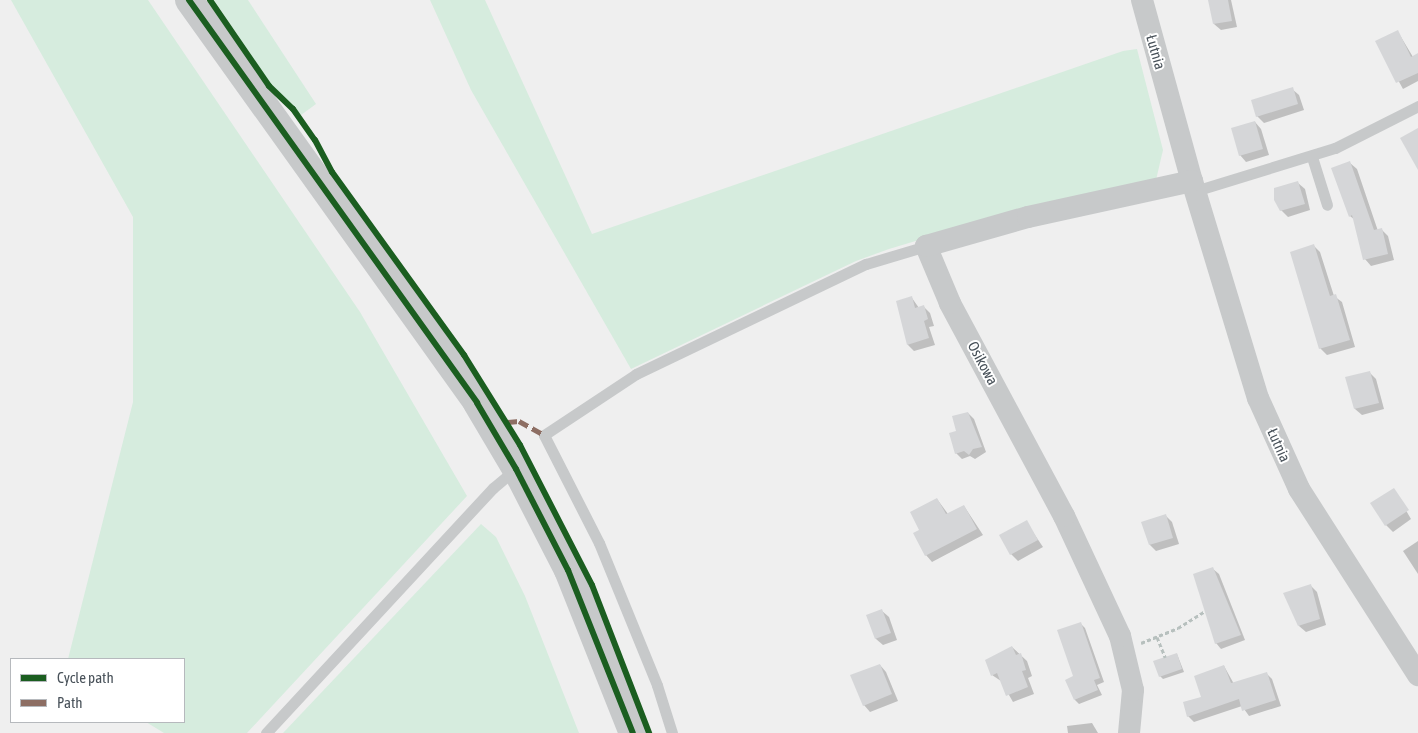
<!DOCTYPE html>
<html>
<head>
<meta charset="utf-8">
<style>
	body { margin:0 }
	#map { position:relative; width:1418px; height:733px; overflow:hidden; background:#efefef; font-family:"Asap Condensed",sans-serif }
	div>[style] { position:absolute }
	.green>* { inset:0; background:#d6ecde }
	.shadow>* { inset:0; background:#0003 }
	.building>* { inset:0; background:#d5d6d8 }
	.path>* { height:3px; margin-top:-1.5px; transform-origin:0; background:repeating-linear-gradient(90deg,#b7c0be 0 4px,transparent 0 6.5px) }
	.service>* { height:11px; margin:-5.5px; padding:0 5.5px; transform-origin:5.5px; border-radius:5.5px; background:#c7c9ca }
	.minor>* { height:22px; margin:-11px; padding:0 11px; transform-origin:11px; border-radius:11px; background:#c7c9ca }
	.tertiary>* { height:28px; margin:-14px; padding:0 14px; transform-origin:14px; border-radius:14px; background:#c7c9ca }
	.quiet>* { height:5px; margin-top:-2.5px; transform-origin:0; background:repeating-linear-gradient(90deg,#8d6e63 0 10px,transparent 0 15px) }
	.cycleway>* { height:6px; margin:-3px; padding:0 3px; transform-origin:3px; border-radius:3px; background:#1b5e20 }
	span { translate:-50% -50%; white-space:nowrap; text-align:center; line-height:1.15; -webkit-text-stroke:4px #fff; paint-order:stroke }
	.street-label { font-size:15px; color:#485159 }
	.legend { position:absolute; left:10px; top:658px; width:175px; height:65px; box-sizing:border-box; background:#fff; border:1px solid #b6b9bd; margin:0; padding:6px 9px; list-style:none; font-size:15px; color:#485159 }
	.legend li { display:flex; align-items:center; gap:10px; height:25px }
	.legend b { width:25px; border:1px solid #b6b9bd }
</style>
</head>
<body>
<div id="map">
	<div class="green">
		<i style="clip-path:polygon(11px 0,148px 0,360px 312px,467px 496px,247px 733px,164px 733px,146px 722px,184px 722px,184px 659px,68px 659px,133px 402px,133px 217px)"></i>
		<i style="clip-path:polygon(214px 0,248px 0,316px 104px,301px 115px,271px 84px)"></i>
		<i style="clip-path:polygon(430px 0,485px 0,592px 234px,1123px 51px,1137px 49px,1163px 150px,1156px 180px,1002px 215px,889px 249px,856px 261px,631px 369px,471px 90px)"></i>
		<i style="clip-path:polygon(481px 524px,496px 537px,525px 596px,579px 733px,283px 733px)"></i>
	</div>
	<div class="shadow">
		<i style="clip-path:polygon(1209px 0,1231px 0,1237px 27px,1221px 30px,1214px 24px)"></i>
		<i style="clip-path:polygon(1398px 32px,1413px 57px,1418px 54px,1418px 81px,1403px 89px,1377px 42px)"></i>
		<i style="clip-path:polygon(1292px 89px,1299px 95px,1304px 110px,1264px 123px,1257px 116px)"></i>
		<i style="clip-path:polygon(1255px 122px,1261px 129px,1269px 155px,1246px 162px,1240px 155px)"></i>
		<i style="clip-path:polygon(1350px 163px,1357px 169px,1378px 231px,1382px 230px,1388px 236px,1394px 260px,1371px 266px,1365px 259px,1355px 220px,1350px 216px)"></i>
		<i style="clip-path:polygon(1298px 183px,1305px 189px,1310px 210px,1288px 217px,1281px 210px)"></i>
		<i style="clip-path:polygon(1314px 246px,1320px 252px,1334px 296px,1342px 302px,1355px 347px,1327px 355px,1320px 348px)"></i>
		<i style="clip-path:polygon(912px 298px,919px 308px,924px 307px,930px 313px,934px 326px,929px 327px,935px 345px,914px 351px,908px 345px,898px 302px)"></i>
		<i style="clip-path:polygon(1369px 372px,1376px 379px,1384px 409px,1362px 415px,1355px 409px,1347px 378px)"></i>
		<i style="clip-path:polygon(968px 413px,974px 419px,986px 452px,975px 459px,970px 456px,962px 459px,956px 453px,957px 432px)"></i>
		<i style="clip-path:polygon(1394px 490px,1411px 519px,1393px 532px,1386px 525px)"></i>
		<i style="clip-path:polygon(937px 499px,948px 514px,964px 506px,983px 535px,932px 562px,926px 555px,921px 530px)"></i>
		<i style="clip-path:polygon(1165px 515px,1172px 522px,1179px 544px,1156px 551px,1150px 545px,1143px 523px)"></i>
		<i style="clip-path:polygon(1026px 522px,1043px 547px,1018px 561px,1011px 554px)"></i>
		<i style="clip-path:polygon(1418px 541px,1418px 574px,1403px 551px)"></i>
		<i style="clip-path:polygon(1213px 569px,1219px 574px,1245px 640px,1221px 649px,1216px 643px)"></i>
		<i style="clip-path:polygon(1310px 585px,1317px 592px,1326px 625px,1306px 632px,1299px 626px)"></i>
		<i style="clip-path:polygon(882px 611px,889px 617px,897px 640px,883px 645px,876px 639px,868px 616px)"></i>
		<i style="clip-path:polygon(1080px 623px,1085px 628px,1104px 682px,1097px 685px,1102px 695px,1079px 704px,1075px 700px)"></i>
		<i style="clip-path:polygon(1012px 647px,1027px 661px,1032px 676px,1028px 678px,1034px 694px,1013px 702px,1001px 681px,992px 675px)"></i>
		<i style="clip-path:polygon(1177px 654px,1184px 672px,1163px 679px,1160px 676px)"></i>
		<i style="clip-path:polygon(880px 665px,886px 672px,898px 701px,870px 712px,864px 705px)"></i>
		<i style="clip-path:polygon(1224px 666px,1234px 684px,1266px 673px,1272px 679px,1281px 706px,1249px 716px,1242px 706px,1194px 722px,1188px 716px)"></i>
		<i style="clip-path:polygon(1092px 723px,1098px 733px,1068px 733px,1067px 726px)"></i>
	</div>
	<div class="building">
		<i style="clip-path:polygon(1208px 0,1228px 0,1232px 21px,1213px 24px)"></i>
		<i style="clip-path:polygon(1398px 30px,1411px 57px,1418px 53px,1418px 73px,1396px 83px,1375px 41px)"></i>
		<i style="clip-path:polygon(1293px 87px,1298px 104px,1256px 117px,1251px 100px)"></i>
		<i style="clip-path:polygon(1255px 121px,1263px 149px,1239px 156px,1231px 128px)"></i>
		<i style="clip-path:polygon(1418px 128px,1418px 170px,1400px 138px)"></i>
		<i style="clip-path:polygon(1350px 161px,1374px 230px,1382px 228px,1388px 254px,1363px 260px,1352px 215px,1349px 217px,1331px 168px)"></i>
		<i style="clip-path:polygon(1298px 181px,1305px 204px,1280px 211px,1274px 200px,1274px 188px)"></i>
		<i style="clip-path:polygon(1314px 244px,1330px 296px,1336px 294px,1350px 340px,1319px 349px,1290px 252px)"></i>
		<i style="clip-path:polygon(912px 296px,915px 308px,924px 305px,928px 319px,924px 321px,929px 338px,907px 345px,896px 301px)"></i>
		<i style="clip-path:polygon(1370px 371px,1379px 403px,1354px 409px,1345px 377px)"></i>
		<i style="clip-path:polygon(968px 412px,982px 447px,973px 449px,969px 455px,964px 451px,955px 454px,949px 433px,956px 431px,952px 416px)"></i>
		<i style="clip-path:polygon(1394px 488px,1409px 510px,1385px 526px,1370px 503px)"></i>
		<i style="clip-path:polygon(937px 498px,946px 514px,964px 505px,977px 529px,925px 556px,913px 533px,919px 530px,910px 512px)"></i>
		<i style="clip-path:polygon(1166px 514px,1173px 538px,1149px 545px,1141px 522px)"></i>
		<i style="clip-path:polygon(1027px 520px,1038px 540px,1010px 555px,999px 535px)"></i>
		<i style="clip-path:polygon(1213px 567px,1241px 635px,1215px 644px,1193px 574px)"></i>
		<i style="clip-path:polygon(1311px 584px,1320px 619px,1298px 626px,1283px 593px)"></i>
		<i style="clip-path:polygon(882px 609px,891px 633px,875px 639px,866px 615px)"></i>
		<i style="clip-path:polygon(1081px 622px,1100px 678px,1094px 680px,1098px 690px,1074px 700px,1065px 680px,1073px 676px,1057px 630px)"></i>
		<i style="clip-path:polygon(1012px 646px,1016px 655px,1021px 653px,1026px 670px,1022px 671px,1028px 687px,1006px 696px,997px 673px,991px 676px,985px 660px)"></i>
		<i style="clip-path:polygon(1177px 653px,1182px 669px,1159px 677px,1153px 661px)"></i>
		<i style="clip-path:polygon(880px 664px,892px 694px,863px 706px,850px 675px)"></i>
		<i style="clip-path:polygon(1224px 665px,1231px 683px,1267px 672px,1276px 700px,1242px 711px,1239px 699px,1187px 717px,1183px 702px,1201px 697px,1194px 676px)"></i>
	</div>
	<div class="path">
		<i style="left:1157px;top:637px;width:22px;rotate:68deg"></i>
		<i style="left:1141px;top:643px;width:40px;rotate:-22deg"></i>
		<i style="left:1178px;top:628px;width:32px;rotate:-32deg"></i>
	</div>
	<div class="service">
		<i style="left:1312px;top:157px;width:50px;rotate:72.6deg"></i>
		<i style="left:1195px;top:191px;width:146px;rotate:-17.1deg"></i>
		<i style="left:1335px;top:148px;width:93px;rotate:-26.8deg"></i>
		<i style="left:266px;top:733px;width:334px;rotate:-47.2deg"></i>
		<i style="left:493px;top:488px;width:30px;rotate:-40deg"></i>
		<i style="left:672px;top:733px;width:50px;rotate:-107.4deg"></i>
		<i style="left:657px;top:685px;width:153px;rotate:-112.2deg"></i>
		<i style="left:599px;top:543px;width:121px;rotate:-117deg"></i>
		<i style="left:544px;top:435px;width:110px;rotate:-33.5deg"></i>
		<i style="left:636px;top:374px;width:255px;rotate:-25.6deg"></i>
		<i style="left:866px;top:264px;width:63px;rotate:-16.7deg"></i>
	</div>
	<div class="minor">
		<i style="left:1142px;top:0;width:188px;rotate:74.6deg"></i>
		<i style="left:1192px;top:181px;width:227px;rotate:73.1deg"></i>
		<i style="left:1258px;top:398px;width:100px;rotate:65.7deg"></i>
		<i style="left:1299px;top:489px;width:221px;rotate:57.4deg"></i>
		<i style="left:1129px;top:733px;width:43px;rotate:-84.7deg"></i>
		<i style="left:1133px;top:690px;width:56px;rotate:-103.5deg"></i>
		<i style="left:1120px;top:636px;width:132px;rotate:-115deg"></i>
		<i style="left:1064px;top:516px;width:242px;rotate:-118.2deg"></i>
		<i style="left:950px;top:303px;width:62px;rotate:-112.8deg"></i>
		<i style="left:926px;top:246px;width:106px;rotate:-15.9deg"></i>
		<i style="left:1028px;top:217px;width:168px;rotate:-12.4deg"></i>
	</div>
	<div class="tertiary">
		<i style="left:189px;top:0;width:495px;rotate:54.4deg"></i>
		<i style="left:477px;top:403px;width:77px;rotate:59.4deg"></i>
		<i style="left:516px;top:469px;width:114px;rotate:62.8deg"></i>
		<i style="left:568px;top:570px;width:175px;rotate:68.3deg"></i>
	</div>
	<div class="quiet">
		<i style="left:507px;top:422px;width:12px;rotate:-5deg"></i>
		<i style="left:519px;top:421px;width:29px;rotate:29deg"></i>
	</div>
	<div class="cycleway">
		<i style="left:189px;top:0;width:495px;rotate:54.4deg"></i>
		<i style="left:477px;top:403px;width:77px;rotate:59.4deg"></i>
		<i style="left:516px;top:469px;width:114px;rotate:62.8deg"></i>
		<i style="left:568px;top:570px;width:175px;rotate:68.3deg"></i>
		<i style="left:210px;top:0;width:104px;rotate:55.5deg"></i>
		<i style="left:269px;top:86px;width:33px;rotate:44deg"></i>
		<i style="left:293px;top:109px;width:38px;rotate:55deg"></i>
		<i style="left:315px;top:140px;width:36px;rotate:62deg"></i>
		<i style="left:332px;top:172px;width:226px;rotate:54.2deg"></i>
		<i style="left:464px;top:355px;width:106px;rotate:58.1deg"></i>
		<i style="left:520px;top:445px;width:157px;rotate:62.8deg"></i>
		<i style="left:592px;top:585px;width:159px;rotate:68.9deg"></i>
	</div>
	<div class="street-label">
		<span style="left:1156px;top:52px;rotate:74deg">Łutnia</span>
		<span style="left:983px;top:363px;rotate:62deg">Osikowa</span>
		<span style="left:1279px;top:445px;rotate:66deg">Łutnia</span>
	</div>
	<ul class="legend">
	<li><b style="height:6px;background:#1b5e20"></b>Cycle path</li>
	<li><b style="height:6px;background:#8d6e63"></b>Path</li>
	</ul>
</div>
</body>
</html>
